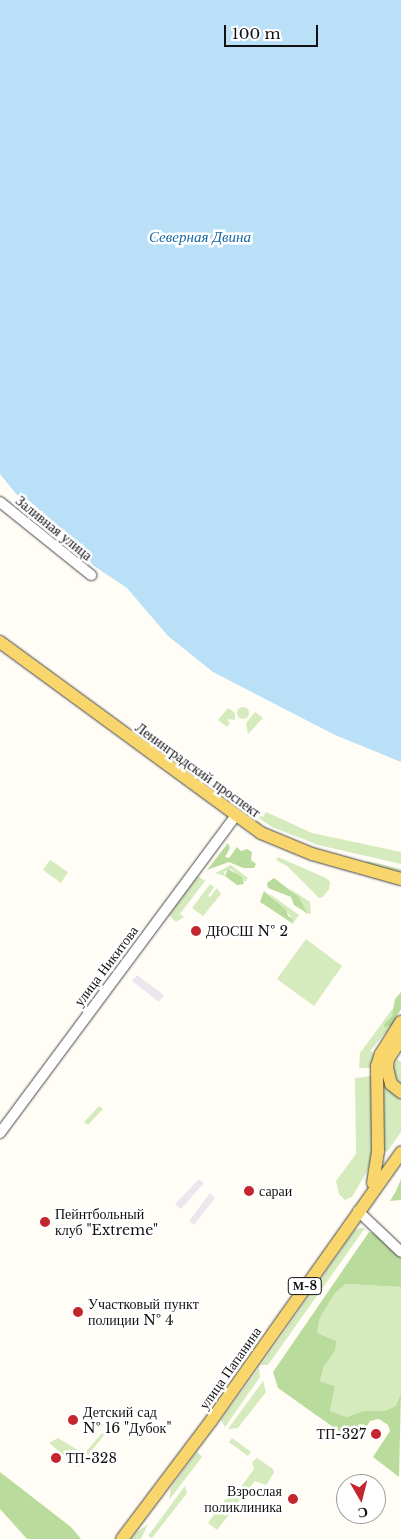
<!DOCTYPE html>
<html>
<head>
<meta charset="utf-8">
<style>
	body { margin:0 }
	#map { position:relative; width:401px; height:1539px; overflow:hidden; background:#fffdf5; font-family:"Libre Baskerville",serif }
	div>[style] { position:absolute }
	.industrial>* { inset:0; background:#eee6ef }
	.green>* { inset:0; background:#d5ebbd }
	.round { border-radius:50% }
	.forest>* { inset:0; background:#b9dc9c }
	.water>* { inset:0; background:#b9e0f7 }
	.roads { filter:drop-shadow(0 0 1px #444) drop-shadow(0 0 1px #444) }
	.minor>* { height:10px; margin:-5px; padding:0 5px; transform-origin:5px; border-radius:5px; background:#fff }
	.major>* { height:12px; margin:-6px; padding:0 6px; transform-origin:6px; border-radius:6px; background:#f9d66b }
	.dots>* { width:14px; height:14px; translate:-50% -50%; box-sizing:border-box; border:2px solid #fff; border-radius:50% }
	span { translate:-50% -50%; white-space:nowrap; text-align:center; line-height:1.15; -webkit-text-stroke:5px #fff; paint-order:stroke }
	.shield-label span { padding:1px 4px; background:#fff; border:1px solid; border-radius:4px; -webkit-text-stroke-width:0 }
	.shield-label { font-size:12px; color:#111; font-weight:700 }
	.street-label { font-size:14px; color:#111 }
	.poi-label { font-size:14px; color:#111 }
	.left { translate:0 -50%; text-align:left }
	.right { translate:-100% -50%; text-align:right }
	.water-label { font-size:15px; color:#1768a6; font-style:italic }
	.north { position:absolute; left:336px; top:1474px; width:50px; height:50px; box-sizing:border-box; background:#fff; border:1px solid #a0a0a0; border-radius:50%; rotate:172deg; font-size:14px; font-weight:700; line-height:20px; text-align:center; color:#111 }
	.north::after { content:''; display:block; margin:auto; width:18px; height:22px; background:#c4262e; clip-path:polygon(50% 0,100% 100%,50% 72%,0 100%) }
	.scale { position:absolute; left:224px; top:25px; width:94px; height:22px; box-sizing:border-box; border:2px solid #111; border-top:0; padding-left:6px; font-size:15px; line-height:18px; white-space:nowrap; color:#111; -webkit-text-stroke:4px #fff; paint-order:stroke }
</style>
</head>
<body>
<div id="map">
	<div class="industrial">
		<i style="clip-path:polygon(137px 975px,164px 995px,159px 1002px,132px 981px)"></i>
		<i style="clip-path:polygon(199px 1179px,204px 1183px,181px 1209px,175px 1204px)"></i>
		<i style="clip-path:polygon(210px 1193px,215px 1198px,194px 1225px,189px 1221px)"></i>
	</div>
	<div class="green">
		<i class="round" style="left:237px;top:707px;width:12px;height:12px"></i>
		<i style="clip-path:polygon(228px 708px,235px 713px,235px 720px,227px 719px,230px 724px,227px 727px,218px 720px)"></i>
		<i style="clip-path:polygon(255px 712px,263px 718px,248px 734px,246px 723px)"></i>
		<i style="clip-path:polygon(249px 808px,263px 817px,266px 812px,312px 833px,401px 852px,401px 864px,318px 845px,272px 827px,248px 811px)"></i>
		<i style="clip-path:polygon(278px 857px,326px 878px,330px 882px,329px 889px,323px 897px,319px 898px,287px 866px,276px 860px)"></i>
		<i style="clip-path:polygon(50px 860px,68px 872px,61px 883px,43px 870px)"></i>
		<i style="clip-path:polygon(368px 861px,401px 869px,401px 872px,364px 863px)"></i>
		<i style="clip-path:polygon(231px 865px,248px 878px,245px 882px,231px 869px,224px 872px,225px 876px,215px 873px)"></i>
		<i style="clip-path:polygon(198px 876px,205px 881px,180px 914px,184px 917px,176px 922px,169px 915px)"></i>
		<i style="clip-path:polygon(210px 884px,214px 887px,208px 896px,210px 897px,217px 888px,221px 894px,203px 916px,192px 908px)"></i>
		<i style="clip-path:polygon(289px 888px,310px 902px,311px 914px,305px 913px,300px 899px)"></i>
		<i style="clip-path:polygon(267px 892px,299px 915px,292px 925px,292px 918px)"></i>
		<i style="clip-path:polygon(306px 939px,342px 966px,314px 1006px,277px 979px)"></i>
		<i style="clip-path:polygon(396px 1004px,392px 1016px,384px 1024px,387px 1028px,392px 1025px,370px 1051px,374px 1053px,371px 1068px,359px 1068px,360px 1053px)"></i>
		<i style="clip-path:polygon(397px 1059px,401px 1062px,401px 1086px,393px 1071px)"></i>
		<i style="clip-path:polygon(383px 1066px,401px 1095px,401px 1132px,387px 1152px,384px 1150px)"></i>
		<i style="clip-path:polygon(371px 1076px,372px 1163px,352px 1197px,345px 1200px,339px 1194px,336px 1181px,356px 1154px,355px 1078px)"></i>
		<i style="clip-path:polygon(99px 1106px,103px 1109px,88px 1125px,84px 1122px)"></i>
		<i style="clip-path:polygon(360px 1228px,365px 1228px,268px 1365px,261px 1365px,355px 1230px)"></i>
		<i style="clip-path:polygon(346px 1284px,401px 1287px,401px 1393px,397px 1406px,385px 1412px,363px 1411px,347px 1417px,330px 1411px,335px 1386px,320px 1381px,324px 1366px,335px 1351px,317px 1333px,320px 1318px,335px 1293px)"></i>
		<i style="clip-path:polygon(259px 1368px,260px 1377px,225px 1427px,221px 1420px)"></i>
		<i style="clip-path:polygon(263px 1381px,266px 1392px,238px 1428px,228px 1429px)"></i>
		<i style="clip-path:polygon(102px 1433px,106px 1433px,78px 1467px,49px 1443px,58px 1438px,84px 1454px)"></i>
		<i style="clip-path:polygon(232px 1438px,251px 1452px,248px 1456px,229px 1442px)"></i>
		<i style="clip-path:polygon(197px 1452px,202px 1457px,169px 1500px,171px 1488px)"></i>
		<i style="clip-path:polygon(257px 1458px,273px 1469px,274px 1473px,266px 1485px,255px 1481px,217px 1530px,208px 1523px,232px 1490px,238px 1491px,254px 1469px,252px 1462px)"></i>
		<i style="clip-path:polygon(185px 1486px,187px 1493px,152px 1538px,148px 1536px)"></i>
		<i style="clip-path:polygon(148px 1524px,141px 1539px,131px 1539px,137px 1532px)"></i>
	</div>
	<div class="forest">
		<i style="clip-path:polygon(228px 843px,230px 848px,225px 857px,229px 858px,237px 847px,241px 851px,247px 849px,252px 852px,251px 860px,256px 864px,254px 868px,243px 868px,229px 862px,207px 870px)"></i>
		<i style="clip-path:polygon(228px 869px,242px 877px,244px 884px,237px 885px,225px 876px)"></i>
		<i style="clip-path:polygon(274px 878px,299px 897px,307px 913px,294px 905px,291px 897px,268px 888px,267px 883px)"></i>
		<i style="clip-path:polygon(264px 891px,286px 910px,288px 916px,293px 919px,292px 923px,260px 902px)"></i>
		<i style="clip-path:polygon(401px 992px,401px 1009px,392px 1025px,385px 1028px,384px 1024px,392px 1016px,395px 999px)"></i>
		<i style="clip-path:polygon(401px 1179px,401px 1200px,390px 1201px,396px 1191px)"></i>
		<i style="clip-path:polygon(369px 1232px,377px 1234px,401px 1258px,401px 1287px,346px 1284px,335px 1293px,320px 1318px,317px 1333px,336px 1341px,335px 1351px,324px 1366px,320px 1381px,335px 1386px,330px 1411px,347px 1417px,363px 1411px,385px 1411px,396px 1406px,401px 1393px,399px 1477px,373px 1457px,390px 1431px,388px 1425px,379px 1419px,370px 1421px,358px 1441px,350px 1439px,278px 1388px,273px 1372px)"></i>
		<i style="clip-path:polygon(0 1472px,71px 1527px,81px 1539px,27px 1539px,0 1509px)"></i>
	</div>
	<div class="water">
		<i style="clip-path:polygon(0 0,401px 0,401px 762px,335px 735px,213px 672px,168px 636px,127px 588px,94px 566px,60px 528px,27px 499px,17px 495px,0 474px)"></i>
	</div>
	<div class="roads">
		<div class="minor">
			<i style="left:0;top:502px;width:117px;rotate:38.7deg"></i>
			<i style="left:0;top:1133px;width:394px;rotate:-53.4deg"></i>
			<i style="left:358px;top:1211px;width:59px;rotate:43.6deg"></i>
		</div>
		<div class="major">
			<i style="left:0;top:642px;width:323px;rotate:36.2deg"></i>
			<i style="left:261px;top:833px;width:55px;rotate:22.4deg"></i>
			<i style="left:312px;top:854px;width:92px;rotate:15.7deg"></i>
			<i style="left:401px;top:1039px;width:24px;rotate:123deg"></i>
			<i style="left:388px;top:1059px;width:9px;rotate:96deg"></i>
			<i style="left:387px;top:1068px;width:16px;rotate:76deg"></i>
			<i style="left:391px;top:1084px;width:13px;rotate:39deg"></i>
			<i style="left:373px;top:1183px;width:32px;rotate:-81deg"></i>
			<i style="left:378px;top:1151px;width:85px;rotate:-90.7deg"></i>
			<i style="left:377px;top:1066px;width:13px;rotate:-72deg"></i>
			<i style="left:381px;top:1054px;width:38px;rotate:-58deg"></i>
			<i style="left:122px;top:1539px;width:148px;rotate:-53deg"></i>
			<i style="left:211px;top:1421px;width:329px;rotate:-54.7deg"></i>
		</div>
	</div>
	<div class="dots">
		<i style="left:196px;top:931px;background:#c4262e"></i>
		<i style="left:249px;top:1191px;background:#c4262e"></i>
		<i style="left:45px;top:1222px;background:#c4262e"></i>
		<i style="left:78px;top:1312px;background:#c4262e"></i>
		<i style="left:73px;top:1420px;background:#c4262e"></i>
		<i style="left:376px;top:1434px;background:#c4262e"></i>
		<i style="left:56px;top:1458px;background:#c4262e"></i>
		<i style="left:293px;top:1499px;background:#c4262e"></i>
	</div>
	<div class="shield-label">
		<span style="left:305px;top:1286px">М-8</span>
	</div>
	<div class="street-label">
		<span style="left:54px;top:528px;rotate:39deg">Заливная улица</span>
		<span style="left:198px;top:770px;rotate:36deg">Ленинградский проспект</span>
		<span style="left:106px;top:966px;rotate:-53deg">улица Никитова</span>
		<span style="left:230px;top:1368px;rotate:-55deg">улица Папанина</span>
	</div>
	<div class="poi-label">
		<span class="left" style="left:206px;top:931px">ДЮСШ № 2</span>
		<span class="left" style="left:259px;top:1191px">сараи</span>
		<span class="left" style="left:55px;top:1222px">Пейнтбольный<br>клуб "Extreme"</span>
		<span class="left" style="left:88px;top:1312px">Участковый пункт<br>полиции № 4</span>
		<span class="left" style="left:83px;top:1420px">Детский сад<br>№ 16 "Дубок"</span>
		<span class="right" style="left:366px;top:1434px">ТП-327</span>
		<span class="left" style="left:66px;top:1458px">ТП-328</span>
		<span class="right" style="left:282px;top:1499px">Взрослая<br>поликлиника</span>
	</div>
	<div class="water-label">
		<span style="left:200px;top:237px">Северная Двина</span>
	</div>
	<div class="north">С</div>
	<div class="scale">100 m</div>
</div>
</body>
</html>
